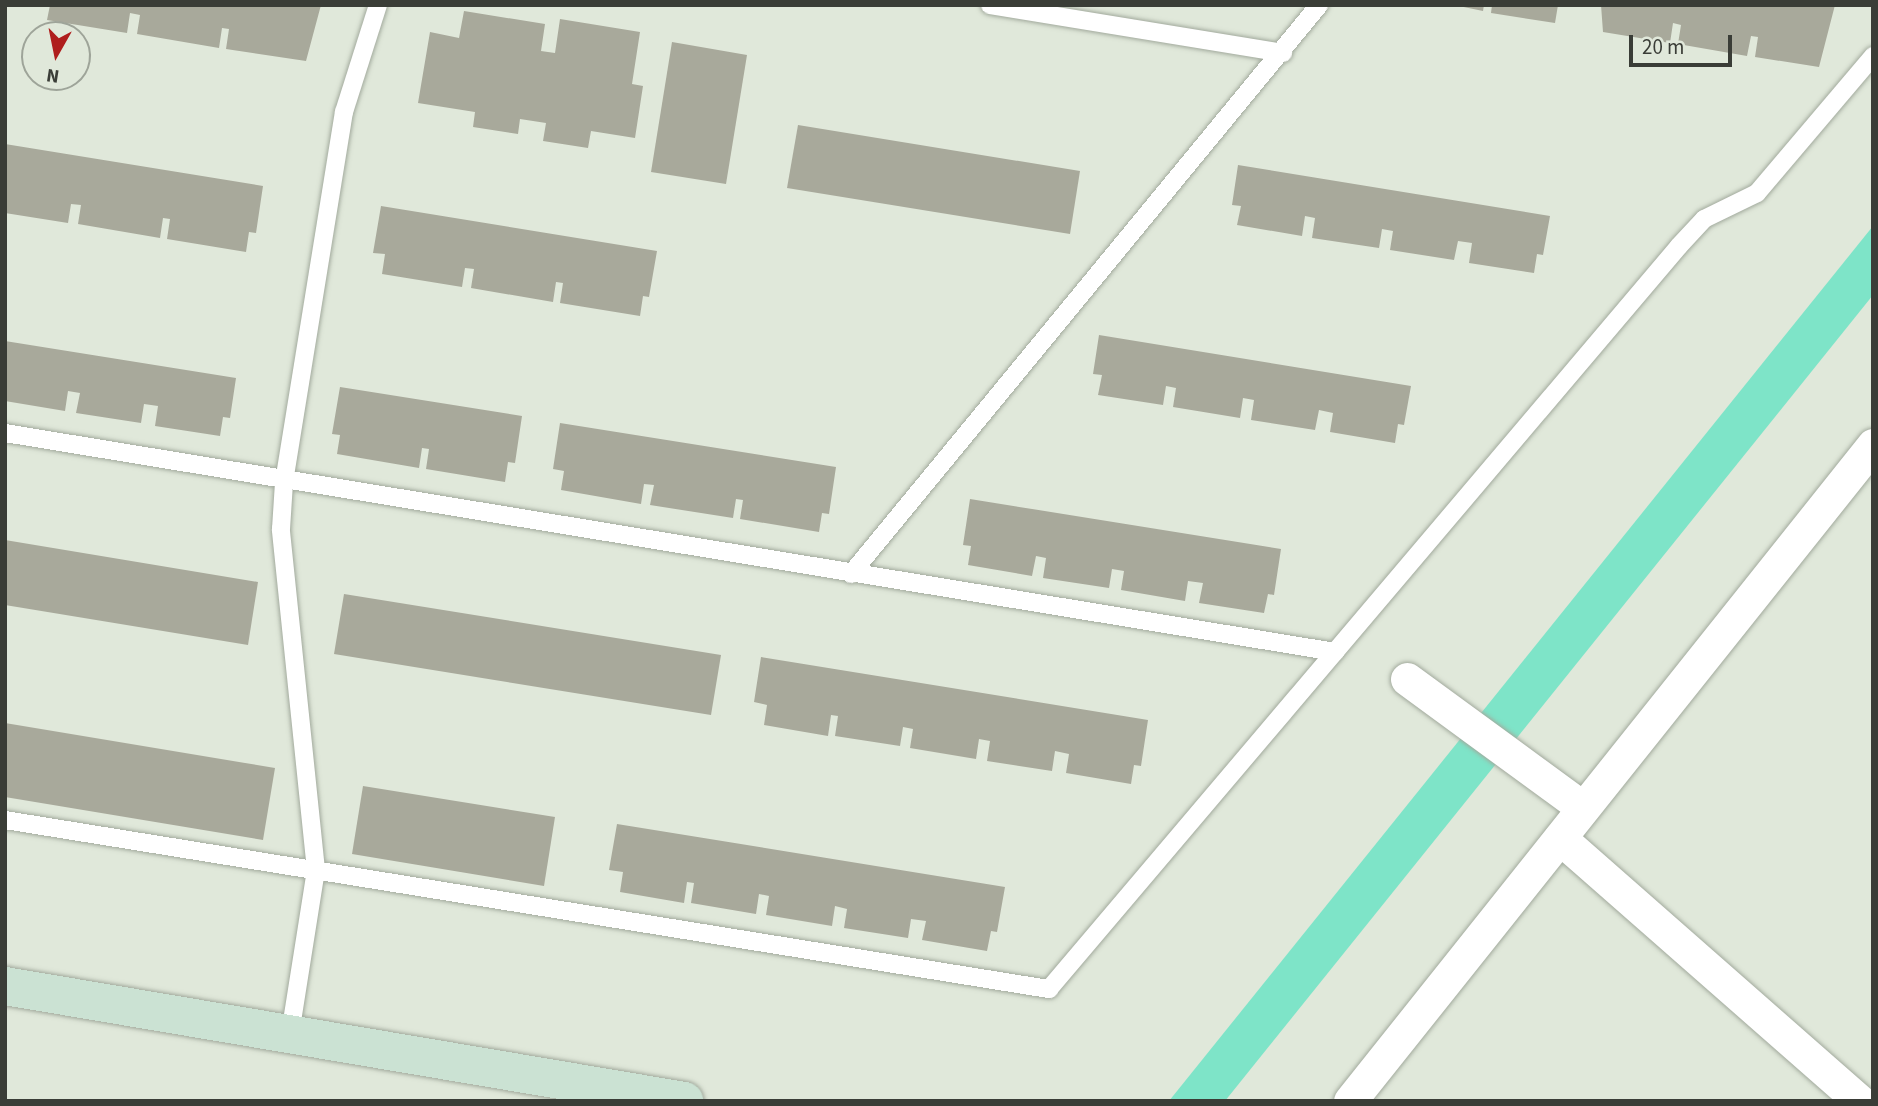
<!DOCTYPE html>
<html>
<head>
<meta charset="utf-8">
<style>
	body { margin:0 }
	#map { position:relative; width:1878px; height:1106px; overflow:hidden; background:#e0e8da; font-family:"Source Sans 3",sans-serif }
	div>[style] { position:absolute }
	.water>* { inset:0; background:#7ee4c8 }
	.building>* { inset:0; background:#a8a99b }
	.roads { filter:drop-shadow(0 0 2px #a2aa9d) drop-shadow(0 0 2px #a2aa9d) }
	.service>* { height:18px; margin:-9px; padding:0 9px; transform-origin:9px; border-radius:9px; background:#fff }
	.minor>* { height:33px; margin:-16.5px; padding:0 16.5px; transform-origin:16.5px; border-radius:16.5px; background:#fff }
	.secondary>* { height:38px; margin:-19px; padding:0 19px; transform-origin:19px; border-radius:19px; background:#cbe2d3 }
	span { translate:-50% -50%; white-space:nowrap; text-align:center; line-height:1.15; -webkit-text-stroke:5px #e0e8da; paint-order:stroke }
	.frame { position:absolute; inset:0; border:7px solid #3a3d37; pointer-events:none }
	.north { position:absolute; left:21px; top:21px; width:70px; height:70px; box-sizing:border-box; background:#e0e8da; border:2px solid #9ea499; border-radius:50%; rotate:189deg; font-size:19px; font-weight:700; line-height:28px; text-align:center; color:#3a3d37 }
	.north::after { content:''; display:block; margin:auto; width:24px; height:32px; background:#af1e1d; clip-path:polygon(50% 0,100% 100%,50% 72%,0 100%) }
	.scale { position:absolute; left:1629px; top:35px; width:103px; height:32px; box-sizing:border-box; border:4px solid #3a3d37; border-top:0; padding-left:9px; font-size:21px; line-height:24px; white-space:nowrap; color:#3a3d37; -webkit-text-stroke:5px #e0e8da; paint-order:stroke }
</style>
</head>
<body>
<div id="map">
	<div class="water">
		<i style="clip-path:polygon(1873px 226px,1873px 295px,1225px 1101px,1169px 1101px)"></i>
	</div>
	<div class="building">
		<i style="clip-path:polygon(50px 5px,321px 5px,306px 61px,226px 49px,229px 29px,222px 28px,219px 48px,137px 34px,140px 15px,130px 13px,127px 33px,47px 20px)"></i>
		<i style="clip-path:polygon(1454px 5px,1484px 5px,1483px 11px)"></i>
		<i style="clip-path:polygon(1492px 5px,1558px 5px,1555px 23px,1491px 13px)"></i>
		<i style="clip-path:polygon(1601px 5px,1835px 5px,1819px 67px,1755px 57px,1758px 37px,1751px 36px,1747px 56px,1678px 44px,1681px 25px,1673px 23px,1670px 43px,1603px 32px)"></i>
		<i style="clip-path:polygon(464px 11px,545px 24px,541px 51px,555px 53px,560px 19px,640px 32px,632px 84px,643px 86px,635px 138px,591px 131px,588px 148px,543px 141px,546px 123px,520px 119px,518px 134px,473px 127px,475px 112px,418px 103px,430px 32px,459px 38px)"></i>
		<i style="clip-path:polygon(672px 42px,747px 55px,726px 184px,651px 172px)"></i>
		<i style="clip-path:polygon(798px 125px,1080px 171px,1070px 234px,787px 188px)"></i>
		<i style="clip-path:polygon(5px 144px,263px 186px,256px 233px,249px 232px,246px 252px,167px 239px,170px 219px,163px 218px,160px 238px,78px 224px,81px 205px,71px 204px,68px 223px,5px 213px)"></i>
		<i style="clip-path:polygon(1238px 165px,1550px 216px,1543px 255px,1537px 254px,1534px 273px,1469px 263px,1472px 243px,1458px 241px,1454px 260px,1390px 250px,1393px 231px,1382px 229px,1379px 248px,1312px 238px,1315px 218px,1305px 216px,1302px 236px,1237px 225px,1241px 206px,1232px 205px)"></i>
		<i style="clip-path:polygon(381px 206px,657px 251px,649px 297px,643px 296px,640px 316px,560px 303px,563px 283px,556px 282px,553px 302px,471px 288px,474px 269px,465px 268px,462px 287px,382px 274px,385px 254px,373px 253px)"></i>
		<i style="clip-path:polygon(1099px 335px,1411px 386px,1404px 425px,1398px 424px,1395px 443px,1330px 432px,1333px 413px,1319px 410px,1315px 430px,1251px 420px,1254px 400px,1243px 398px,1240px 418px,1173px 407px,1176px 388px,1166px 386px,1163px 405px,1098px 395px,1102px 375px,1093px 374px)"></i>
		<i style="clip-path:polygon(5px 341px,236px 378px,230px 418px,223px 417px,220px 436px,155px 426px,158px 406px,144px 404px,141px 423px,76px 413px,80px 393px,68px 391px,65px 411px,5px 401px)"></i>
		<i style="clip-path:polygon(340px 387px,522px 416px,515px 463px,508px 462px,505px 482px,426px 469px,429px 449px,422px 448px,419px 468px,337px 454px,340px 435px,332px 434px)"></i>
		<i style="clip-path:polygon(560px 423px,836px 467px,829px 514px,822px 513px,819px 532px,740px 519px,743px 500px,736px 499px,733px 518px,650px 505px,654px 485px,644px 484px,641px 504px,561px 490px,564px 471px,553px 469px)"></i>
		<i style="clip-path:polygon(970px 499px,1281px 549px,1274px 595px,1268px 594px,1264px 613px,1199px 603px,1203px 583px,1188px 581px,1185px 601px,1121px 590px,1124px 571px,1112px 569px,1109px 588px,1043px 578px,1046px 558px,1036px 556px,1032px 576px,968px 565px,971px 546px,963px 545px)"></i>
		<i style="clip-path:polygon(5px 540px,258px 582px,248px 645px,5px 605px)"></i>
		<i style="clip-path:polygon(344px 594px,721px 655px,711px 715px,334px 654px)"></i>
		<i style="clip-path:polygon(761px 657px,1148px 720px,1141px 766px,1134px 765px,1131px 784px,1066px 773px,1069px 754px,1055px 751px,1052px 771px,987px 761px,990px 741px,979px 739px,976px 759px,910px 748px,913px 729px,903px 727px,900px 746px,835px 736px,838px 716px,831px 715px,828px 736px,764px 725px,767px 705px,754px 702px)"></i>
		<i style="clip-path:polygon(5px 723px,275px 768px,263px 840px,5px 797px)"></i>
		<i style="clip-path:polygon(363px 786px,555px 817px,544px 886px,352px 854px)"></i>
		<i style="clip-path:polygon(617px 824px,1005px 887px,997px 932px,991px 931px,987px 951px,922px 940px,926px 921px,911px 919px,908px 938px,844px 928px,847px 909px,835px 906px,832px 926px,766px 915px,769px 896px,759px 894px,756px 914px,691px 903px,694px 883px,687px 882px,684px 903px,620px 892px,623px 872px,609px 870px)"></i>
	</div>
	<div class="roads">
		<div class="service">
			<i style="left:990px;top:5px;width:297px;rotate:9.3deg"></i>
			<i style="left:5px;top:433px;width:1348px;rotate:9.35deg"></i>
			<i style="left:851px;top:574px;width:737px;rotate:-50.56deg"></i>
			<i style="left:5px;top:820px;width:1058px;rotate:9.2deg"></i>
			<i style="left:1049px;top:989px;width:974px;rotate:-49.7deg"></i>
			<i style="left:1679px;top:246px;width:37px;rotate:-47deg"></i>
			<i style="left:1704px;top:219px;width:59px;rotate:-26.1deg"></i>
			<i style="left:1757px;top:193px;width:180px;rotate:-49.7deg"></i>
			<i style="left:290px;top:1034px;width:166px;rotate:-81deg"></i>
			<i style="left:316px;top:870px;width:343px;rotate:-95.9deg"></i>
			<i style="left:281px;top:529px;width:47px;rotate:-86.3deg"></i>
			<i style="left:284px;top:482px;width:375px;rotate:-80.8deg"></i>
			<i style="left:344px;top:112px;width:112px;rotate:-72.4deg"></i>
		</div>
		<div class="minor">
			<i style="left:1407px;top:679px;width:218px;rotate:36.2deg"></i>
			<i style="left:1560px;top:838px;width:398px;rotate:41.3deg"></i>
			<i style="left:1350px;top:1101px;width:839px;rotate:-51.44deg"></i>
		</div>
		<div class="secondary">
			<i style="left:5px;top:986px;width:689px;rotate:9.61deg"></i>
		</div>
	</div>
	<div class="frame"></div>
	<div class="north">N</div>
	<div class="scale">20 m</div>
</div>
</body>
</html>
